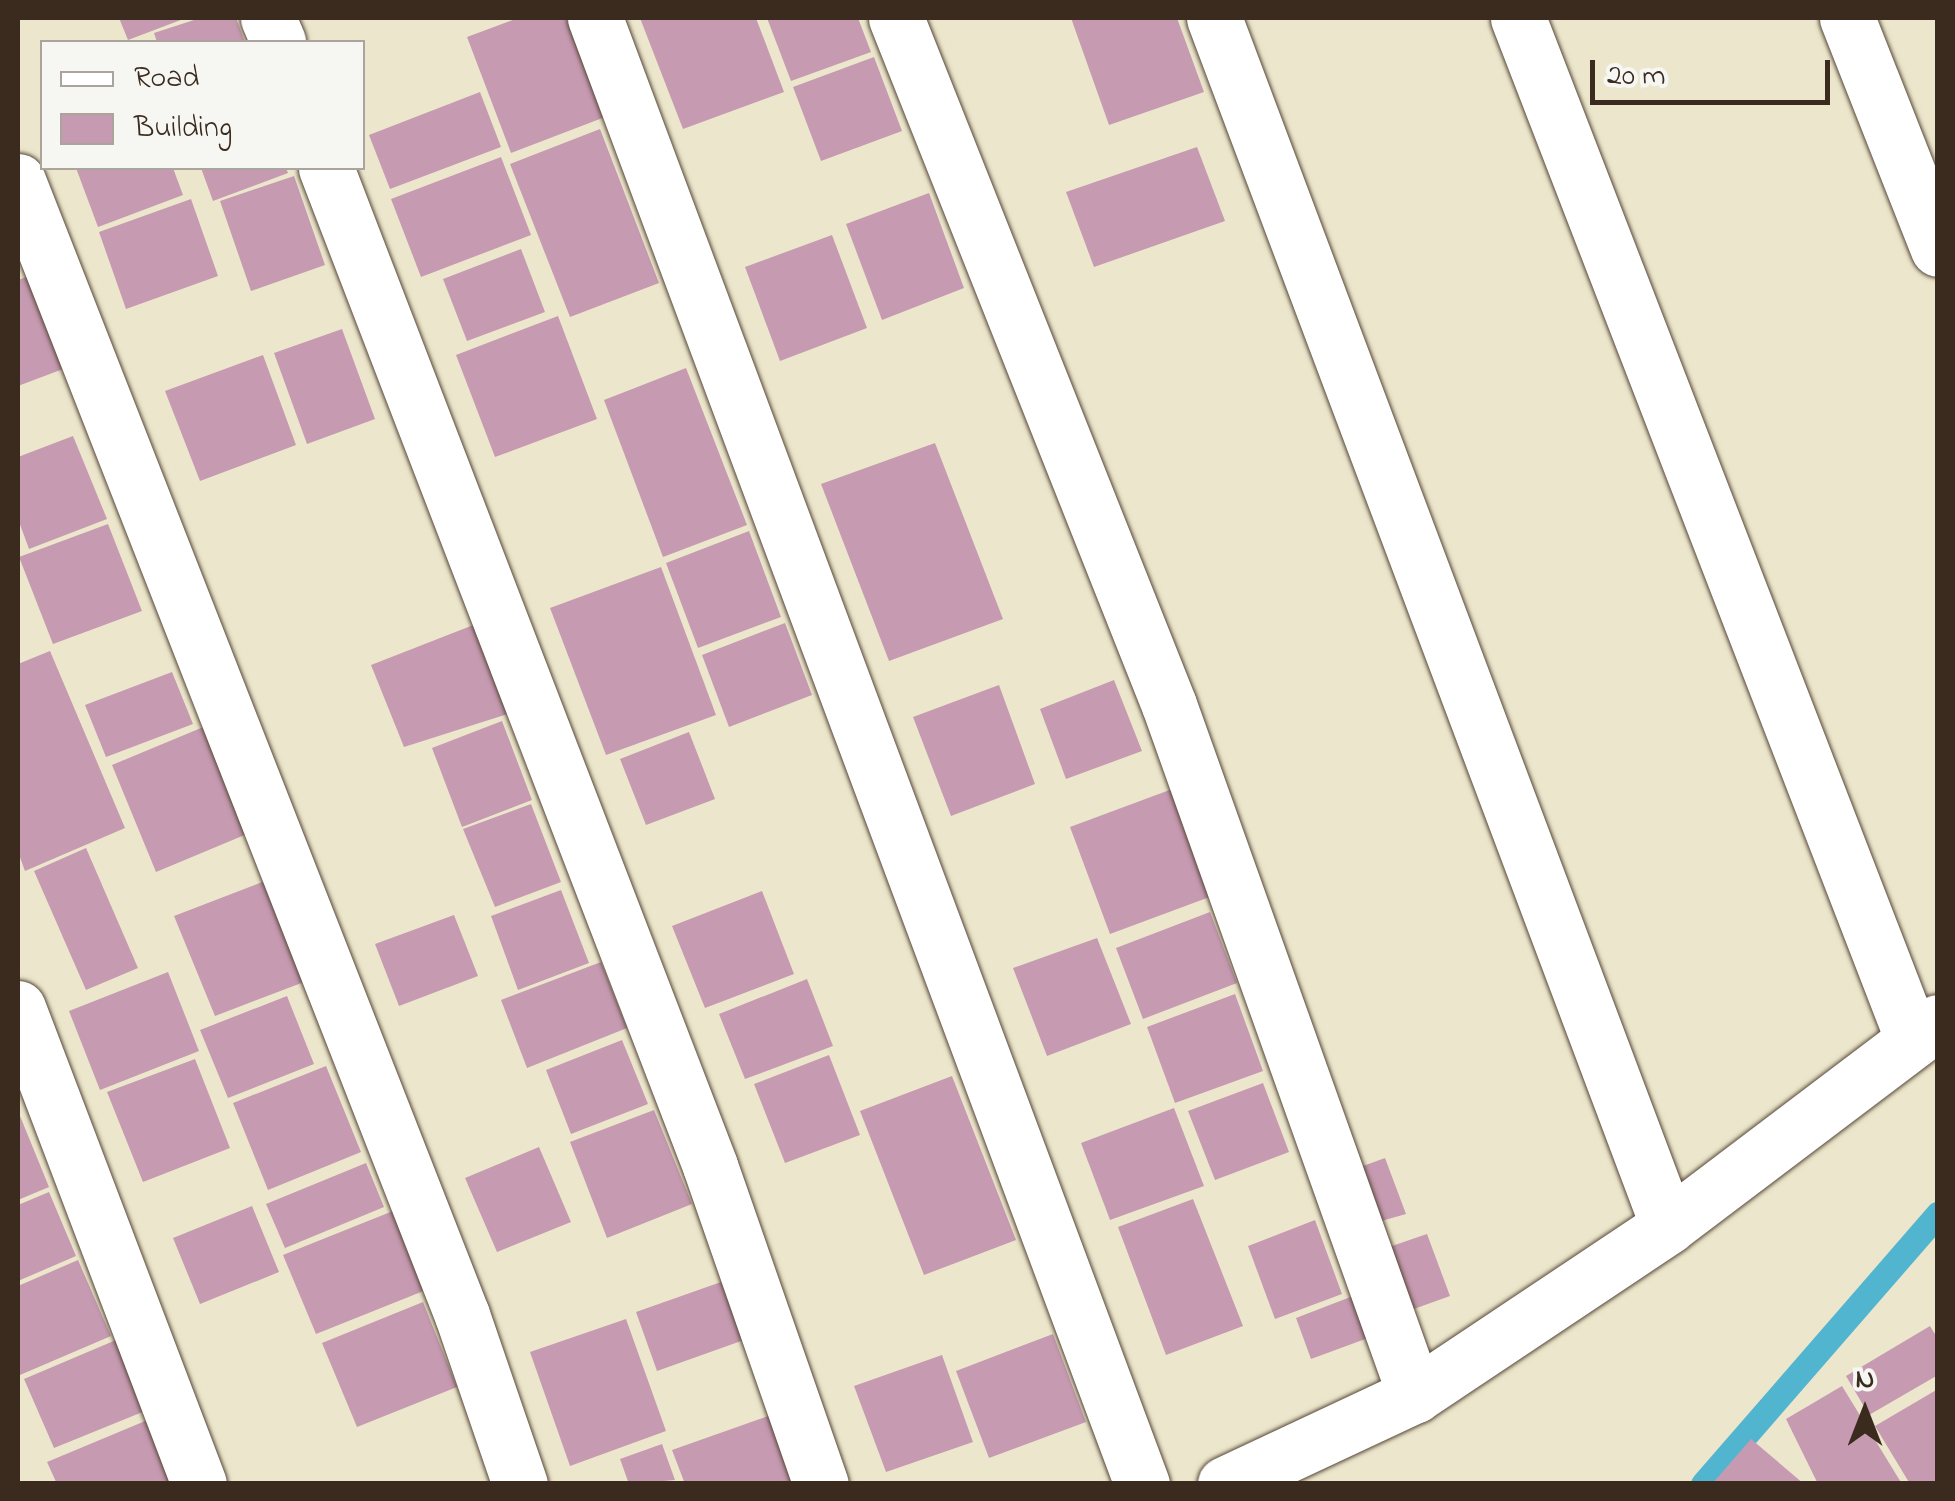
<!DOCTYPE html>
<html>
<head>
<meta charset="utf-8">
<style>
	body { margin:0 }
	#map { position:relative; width:1955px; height:1501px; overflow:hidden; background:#ece7cc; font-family:"Indie Flower",sans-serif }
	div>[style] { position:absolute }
	.stream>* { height:25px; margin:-12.5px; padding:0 12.5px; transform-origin:12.5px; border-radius:12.5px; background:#52b5d0 }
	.building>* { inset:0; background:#c69ab1 }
	.roads { filter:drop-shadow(0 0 2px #564638) drop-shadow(0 0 2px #564638) }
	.minor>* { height:55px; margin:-27.5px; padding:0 27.5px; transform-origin:27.5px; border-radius:27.5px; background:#fff }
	span { translate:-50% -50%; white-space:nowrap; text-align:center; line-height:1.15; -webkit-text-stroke:10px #f6f6f2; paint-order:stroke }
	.frame { position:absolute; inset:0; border:20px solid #3b2a1e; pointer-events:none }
	.legend { position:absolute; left:40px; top:40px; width:325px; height:130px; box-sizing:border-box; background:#f6f6f2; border:2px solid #aba49d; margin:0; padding:12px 18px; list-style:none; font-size:30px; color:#3b2a1e }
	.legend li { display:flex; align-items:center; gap:20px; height:50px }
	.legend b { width:50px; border:2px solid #aba49d }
	.north { position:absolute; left:1815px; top:1361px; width:100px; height:100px; -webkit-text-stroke:8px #f6f6f2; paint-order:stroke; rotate:0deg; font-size:28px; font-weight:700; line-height:40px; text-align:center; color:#3b2a1e }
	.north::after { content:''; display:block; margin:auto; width:35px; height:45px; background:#3b2a1e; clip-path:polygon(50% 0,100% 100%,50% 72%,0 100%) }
	.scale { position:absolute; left:1590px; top:60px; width:240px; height:45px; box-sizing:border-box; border:5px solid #3b2a1e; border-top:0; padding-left:12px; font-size:30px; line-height:35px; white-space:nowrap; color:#3b2a1e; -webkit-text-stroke:8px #f6f6f2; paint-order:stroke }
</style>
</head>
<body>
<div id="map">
	<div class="stream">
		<i style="left:1703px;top:1484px;width:358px;rotate:-49deg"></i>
	</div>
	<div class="building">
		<i style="clip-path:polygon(119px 18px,186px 18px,128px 40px)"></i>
		<i style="clip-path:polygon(200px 18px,236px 18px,245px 42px,157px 42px,154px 33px)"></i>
		<i style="clip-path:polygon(518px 18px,566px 18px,605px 117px,511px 153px,467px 37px)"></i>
		<i style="clip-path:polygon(640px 18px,756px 18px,784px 92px,683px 129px)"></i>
		<i style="clip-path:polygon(767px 18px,858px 18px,871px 52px,791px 81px)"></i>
		<i style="clip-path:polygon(1071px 18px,1177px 18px,1204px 92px,1109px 125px)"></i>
		<i style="clip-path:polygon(874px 57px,902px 131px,821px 161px,793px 87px)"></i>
		<i style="clip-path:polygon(480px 92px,501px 147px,390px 189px,369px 135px)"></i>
		<i style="clip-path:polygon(600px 129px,659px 283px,570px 317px,510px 164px)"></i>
		<i style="clip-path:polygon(1197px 147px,1225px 221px,1094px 267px,1066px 192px)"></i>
		<i style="clip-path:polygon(501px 157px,531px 235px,421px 277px,391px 199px)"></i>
		<i style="clip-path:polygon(76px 168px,173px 168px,183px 195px,98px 227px)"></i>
		<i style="clip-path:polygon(201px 168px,286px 168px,288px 173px,213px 201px)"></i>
		<i style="clip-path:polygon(294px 176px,325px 265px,251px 291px,220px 201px)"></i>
		<i style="clip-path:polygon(929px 193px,964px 288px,882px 320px,846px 224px)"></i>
		<i style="clip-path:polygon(191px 199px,218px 276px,126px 309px,99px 232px)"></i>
		<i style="clip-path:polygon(832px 235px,867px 328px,780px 361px,745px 267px)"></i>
		<i style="clip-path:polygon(521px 249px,545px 312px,467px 341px,443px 279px)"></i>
		<i style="clip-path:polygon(29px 276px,63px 369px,18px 386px,18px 280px)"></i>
		<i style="clip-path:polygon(558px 316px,597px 419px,495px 457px,456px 355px)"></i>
		<i style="clip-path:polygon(342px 329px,375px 419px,307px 444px,274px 353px)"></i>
		<i style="clip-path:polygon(263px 355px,296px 445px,200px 481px,165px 391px)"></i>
		<i style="clip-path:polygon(686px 368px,747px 525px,663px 557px,604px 400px)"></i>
		<i style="clip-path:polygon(73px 436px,107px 519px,29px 549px,18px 519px,18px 457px)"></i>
		<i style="clip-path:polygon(935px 443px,1003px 619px,889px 661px,821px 484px)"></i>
		<i style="clip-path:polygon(108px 524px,142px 611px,53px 644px,19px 557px)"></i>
		<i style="clip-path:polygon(749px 531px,781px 617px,698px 648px,666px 563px)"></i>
		<i style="clip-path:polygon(661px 567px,716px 715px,606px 755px,550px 608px)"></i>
		<i style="clip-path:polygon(785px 623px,812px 695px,729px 727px,702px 655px)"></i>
		<i style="clip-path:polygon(476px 624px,511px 713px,404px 747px,371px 665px)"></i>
		<i style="clip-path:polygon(50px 651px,125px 828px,25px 871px,18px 852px,18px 664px)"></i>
		<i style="clip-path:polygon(172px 672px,193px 724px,106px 757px,85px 705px)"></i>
		<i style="clip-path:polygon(1114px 680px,1142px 751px,1066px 779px,1040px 709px)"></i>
		<i style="clip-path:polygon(999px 685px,1035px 784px,951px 816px,913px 717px)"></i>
		<i style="clip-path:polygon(502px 721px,532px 800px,462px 827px,432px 748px)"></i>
		<i style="clip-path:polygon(213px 723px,259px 829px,156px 872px,112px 765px)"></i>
		<i style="clip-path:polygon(689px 732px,715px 799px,646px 825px,620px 759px)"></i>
		<i style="clip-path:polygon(1175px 788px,1215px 895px,1110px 934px,1070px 827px)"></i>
		<i style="clip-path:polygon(531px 804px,561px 882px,495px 907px,463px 829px)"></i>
		<i style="clip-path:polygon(86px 848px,138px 968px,86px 990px,34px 871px)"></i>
		<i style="clip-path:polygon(273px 878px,312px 979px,215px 1016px,174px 916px)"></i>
		<i style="clip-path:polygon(561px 890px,589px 963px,518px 990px,491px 916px)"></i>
		<i style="clip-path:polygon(762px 891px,794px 974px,705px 1008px,672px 926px)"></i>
		<i style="clip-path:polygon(1210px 912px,1237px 983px,1143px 1019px,1116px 948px)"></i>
		<i style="clip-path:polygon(454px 915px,478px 976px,399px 1006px,375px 944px)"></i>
		<i style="clip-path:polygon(1097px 938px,1131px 1024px,1047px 1056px,1013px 968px)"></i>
		<i style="clip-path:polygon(601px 962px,627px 1028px,527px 1068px,501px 1000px)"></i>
		<i style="clip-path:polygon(168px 972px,199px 1051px,100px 1090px,69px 1011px)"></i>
		<i style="clip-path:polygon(807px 979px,833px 1046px,745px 1079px,719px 1014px)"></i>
		<i style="clip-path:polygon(1235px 994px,1263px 1071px,1175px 1103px,1147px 1027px)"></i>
		<i style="clip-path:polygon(287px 996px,314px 1064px,228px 1098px,200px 1030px)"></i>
		<i style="clip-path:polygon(622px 1040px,648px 1104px,571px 1134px,546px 1070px)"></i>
		<i style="clip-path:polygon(829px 1055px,860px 1135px,785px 1163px,754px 1084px)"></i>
		<i style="clip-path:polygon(195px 1059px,230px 1148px,143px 1182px,107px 1092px)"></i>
		<i style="clip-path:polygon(326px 1066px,361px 1152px,268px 1190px,233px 1103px)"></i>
		<i style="clip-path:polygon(952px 1076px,1016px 1240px,924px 1275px,860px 1111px)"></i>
		<i style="clip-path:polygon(1263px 1083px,1289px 1152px,1215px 1180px,1188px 1111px)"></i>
		<i style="clip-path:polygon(1174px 1108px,1204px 1186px,1110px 1220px,1081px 1143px)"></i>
		<i style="clip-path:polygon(654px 1110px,692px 1204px,607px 1238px,570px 1142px)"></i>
		<i style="clip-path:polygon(18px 1111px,49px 1187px,18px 1200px)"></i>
		<i style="clip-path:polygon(539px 1147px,571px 1222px,497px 1252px,465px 1178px)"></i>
		<i style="clip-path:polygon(1385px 1158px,1406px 1214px,1371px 1224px,1352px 1170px)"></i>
		<i style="clip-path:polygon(366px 1163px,384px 1207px,285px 1248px,266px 1204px)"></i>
		<i style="clip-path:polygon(49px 1192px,76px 1256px,18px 1281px,18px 1205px)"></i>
		<i style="clip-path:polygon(1193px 1199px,1243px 1326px,1166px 1355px,1118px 1227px)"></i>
		<i style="clip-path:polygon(252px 1206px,279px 1272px,200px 1304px,173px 1238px)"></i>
		<i style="clip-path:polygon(393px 1211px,426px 1290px,316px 1334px,283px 1255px)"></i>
		<i style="clip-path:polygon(1315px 1220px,1342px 1294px,1275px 1319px,1248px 1246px)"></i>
		<i style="clip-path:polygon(1427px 1234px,1450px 1296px,1411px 1310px,1389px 1247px)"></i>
		<i style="clip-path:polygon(78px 1260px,111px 1336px,20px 1375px,18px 1286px)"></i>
		<i style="clip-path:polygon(721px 1282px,744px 1340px,657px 1371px,636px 1312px)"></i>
		<i style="clip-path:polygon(1353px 1296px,1368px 1338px,1311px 1359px,1296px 1318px)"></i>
		<i style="clip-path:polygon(423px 1302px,457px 1387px,357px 1427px,322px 1343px)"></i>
		<i style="clip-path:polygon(626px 1319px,666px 1431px,570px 1466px,530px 1352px)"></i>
		<i style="clip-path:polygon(1930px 1326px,1938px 1339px,1938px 1375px,1869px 1415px,1846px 1376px)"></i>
		<i style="clip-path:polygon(1053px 1334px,1086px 1422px,989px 1458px,956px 1371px)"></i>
		<i style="clip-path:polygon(116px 1340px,145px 1411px,54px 1448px,24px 1379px)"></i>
		<i style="clip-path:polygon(942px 1355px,973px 1442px,886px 1472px,854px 1386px)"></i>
		<i style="clip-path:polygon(1842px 1386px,1902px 1484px,1818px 1484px,1786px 1419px)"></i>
		<i style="clip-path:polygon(1938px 1389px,1938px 1484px,1910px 1484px,1875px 1426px)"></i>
		<i style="clip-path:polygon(771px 1415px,795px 1484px,685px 1484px,672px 1450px)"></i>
		<i style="clip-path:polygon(150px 1419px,178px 1484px,57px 1484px,47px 1462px)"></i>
		<i style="clip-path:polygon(1751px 1439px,1804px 1484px,1712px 1484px)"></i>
		<i style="clip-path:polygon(662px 1444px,675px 1480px,629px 1484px,620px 1459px)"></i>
	</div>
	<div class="roads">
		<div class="minor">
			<i style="left:268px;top:18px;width:26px;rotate:67deg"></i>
			<i style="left:595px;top:18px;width:1565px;rotate:69.54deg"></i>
			<i style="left:896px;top:18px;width:739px;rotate:68.33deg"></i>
			<i style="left:1169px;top:705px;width:733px;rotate:70.38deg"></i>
			<i style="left:1214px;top:18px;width:1290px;rotate:69.4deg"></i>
			<i style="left:1518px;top:18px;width:1096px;rotate:68.87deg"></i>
			<i style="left:1847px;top:18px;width:248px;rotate:68.5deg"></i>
			<i style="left:326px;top:168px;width:1069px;rotate:68.95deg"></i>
			<i style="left:710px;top:1166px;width:337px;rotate:70.8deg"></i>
			<i style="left:18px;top:181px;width:1218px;rotate:68.62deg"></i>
			<i style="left:462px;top:1315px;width:179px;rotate:71.1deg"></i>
			<i style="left:18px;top:1008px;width:509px;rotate:69.18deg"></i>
			<i style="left:1225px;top:1484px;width:210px;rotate:-25.1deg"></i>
			<i style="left:1415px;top:1395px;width:304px;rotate:-33.7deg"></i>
			<i style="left:1668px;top:1226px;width:338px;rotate:-37.1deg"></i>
		</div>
	</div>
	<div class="frame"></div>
	<ul class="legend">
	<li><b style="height:12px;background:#fff"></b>Road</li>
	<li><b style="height:28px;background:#c69ab1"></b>Building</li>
	</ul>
	<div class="north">N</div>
	<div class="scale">20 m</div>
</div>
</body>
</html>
